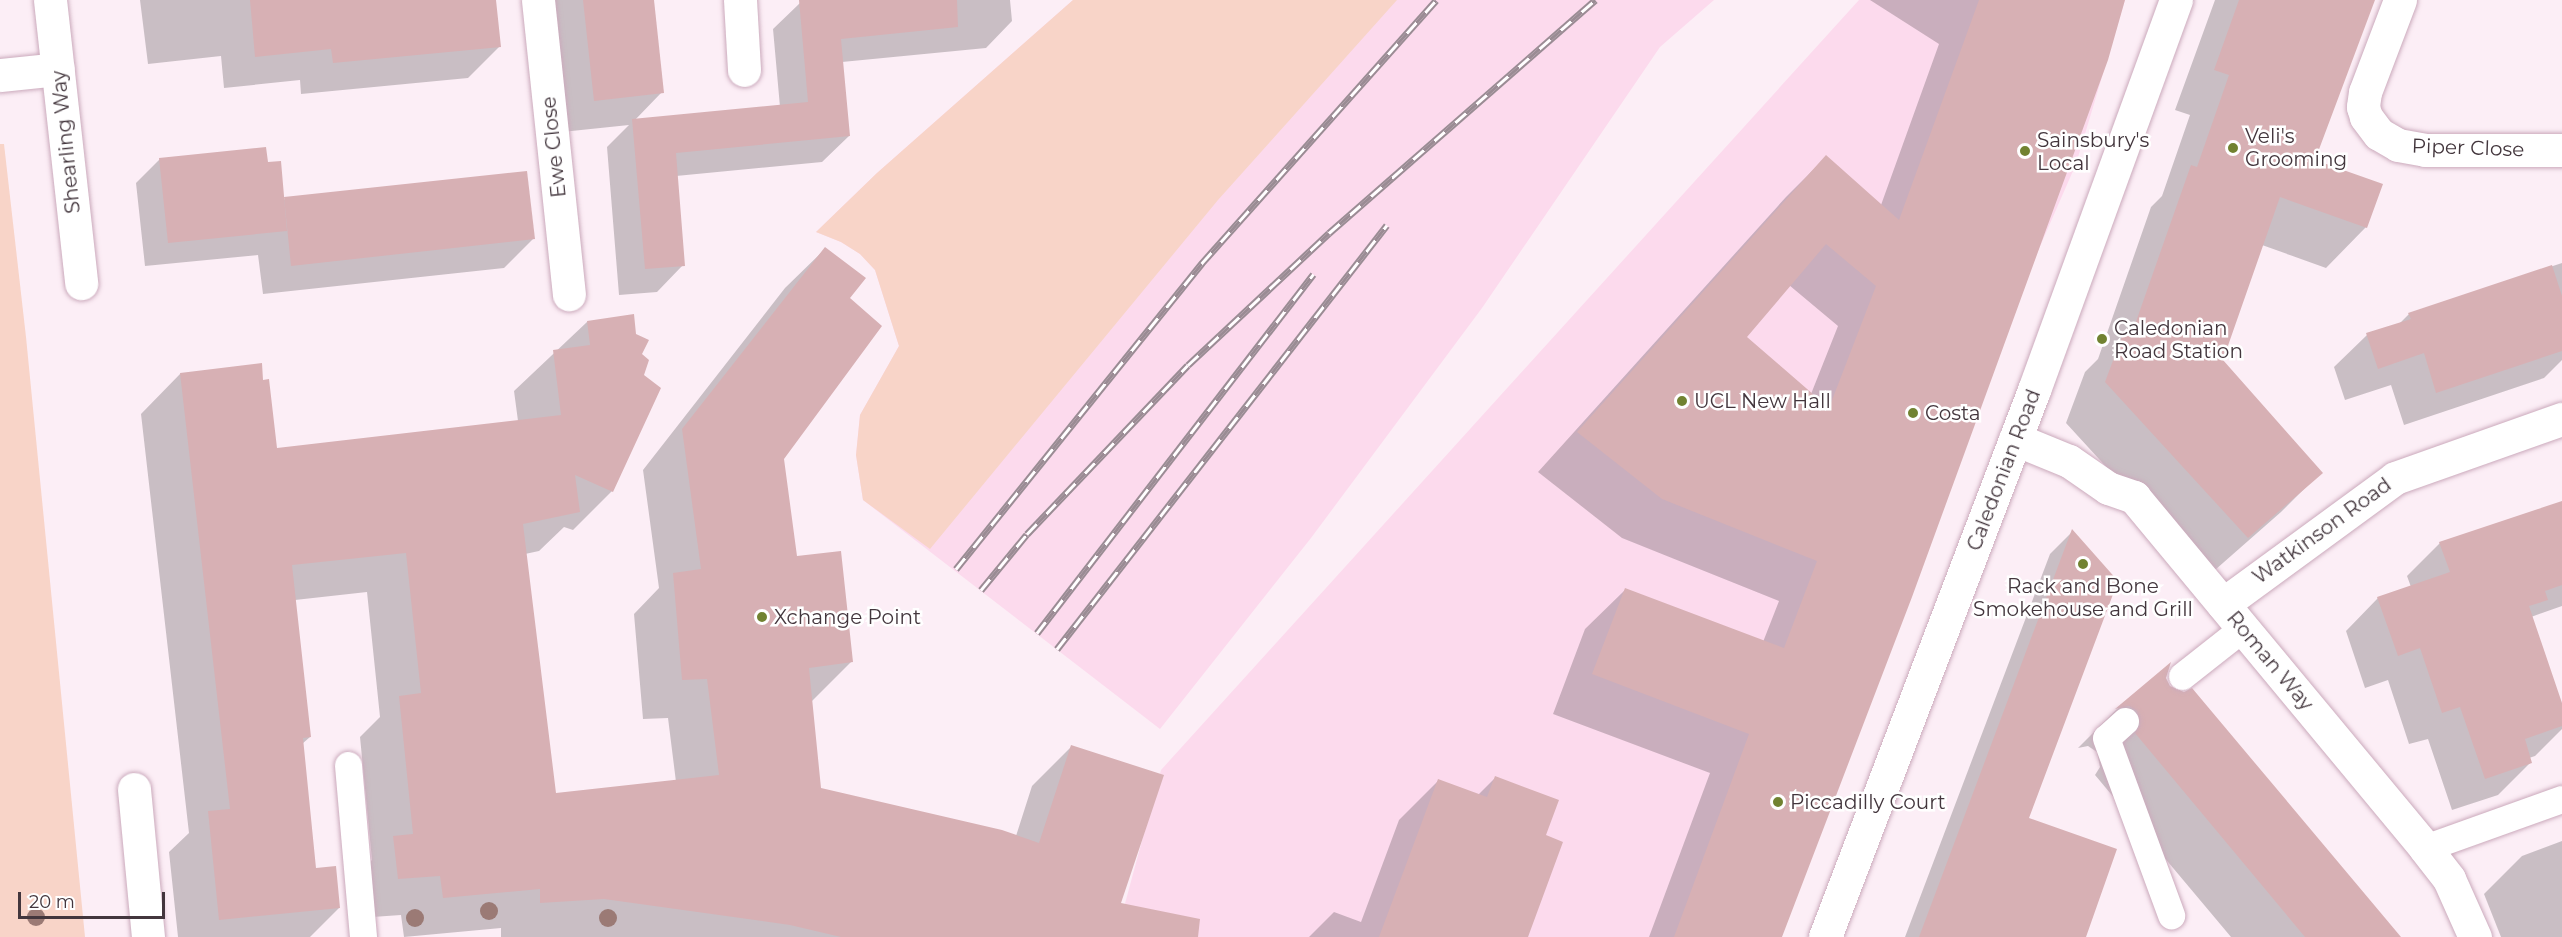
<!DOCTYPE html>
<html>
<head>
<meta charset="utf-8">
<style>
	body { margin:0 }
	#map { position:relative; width:2562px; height:937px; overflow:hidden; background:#fceef6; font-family:Montserrat,sans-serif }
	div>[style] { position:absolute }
	.built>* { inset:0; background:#fcdaed }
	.green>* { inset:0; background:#f8d4c8 }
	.shadow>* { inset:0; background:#0003 }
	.building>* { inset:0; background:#d7b0b4 }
	.roads { filter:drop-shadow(0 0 2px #cbaabc) drop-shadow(0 0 2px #cbaabc) }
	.service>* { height:27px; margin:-13.5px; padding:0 13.5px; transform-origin:13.5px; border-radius:13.5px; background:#fff }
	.minor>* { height:33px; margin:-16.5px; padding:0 16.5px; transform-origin:16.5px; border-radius:16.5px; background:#fff }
	.primary>* { height:33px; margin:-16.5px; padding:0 16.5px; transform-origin:16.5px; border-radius:16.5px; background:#fff }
	.rail>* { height:7px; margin-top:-3.5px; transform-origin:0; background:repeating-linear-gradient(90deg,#fff 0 14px,#9a8c94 0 28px); box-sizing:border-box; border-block:2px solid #9a8c94 }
	.trees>* { width:18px; height:18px; margin:-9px; border-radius:50%; background:#9b7a75 }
	.dots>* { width:16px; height:16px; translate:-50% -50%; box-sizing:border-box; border:3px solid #fff; border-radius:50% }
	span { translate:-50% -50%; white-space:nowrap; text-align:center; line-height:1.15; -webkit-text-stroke:5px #fff; paint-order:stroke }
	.poi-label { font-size:20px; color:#43363d }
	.left { translate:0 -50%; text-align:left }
	.street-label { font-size:20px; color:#43363d }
	.scale { position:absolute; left:18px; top:892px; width:147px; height:27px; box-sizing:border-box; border:3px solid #43363d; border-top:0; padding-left:8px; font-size:18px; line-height:21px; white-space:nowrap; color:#43363d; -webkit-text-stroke:4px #fff; paint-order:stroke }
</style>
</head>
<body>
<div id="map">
	<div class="built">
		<i style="clip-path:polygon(1073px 0,1714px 0,1660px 47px,1482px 308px,1311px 538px,1160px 729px,863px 500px,856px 455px,860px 415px,899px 346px,875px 270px,860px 254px,841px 242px,816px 232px,877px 173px)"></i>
		<i style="clip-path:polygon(1859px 0,2125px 0,2076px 164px,2038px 251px,1776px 937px,1116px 937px,1161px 770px)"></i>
	</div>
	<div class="green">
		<i style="clip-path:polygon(1073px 0,1397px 0,1218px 200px,930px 549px,863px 500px,856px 455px,860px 415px,899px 346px,875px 270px,860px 254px,841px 242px,816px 232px,877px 173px)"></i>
		<i style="clip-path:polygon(0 144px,4px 144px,26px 337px,85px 937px,0 937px)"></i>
	</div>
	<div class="shadow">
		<i style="clip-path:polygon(140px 0,495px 0,500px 46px,468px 78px,301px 94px,300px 80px,224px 88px,221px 56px,148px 64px)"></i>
		<i style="clip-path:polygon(548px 0,652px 0,662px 92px,634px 121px,780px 107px,773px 29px,800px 3px,833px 0,1010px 0,1012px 21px,986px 48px,842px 62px,849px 136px,822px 162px,676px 176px,683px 265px,657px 292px,619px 295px,607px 147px,629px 125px,562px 132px)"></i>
		<i style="clip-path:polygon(evenodd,1870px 0,2123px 0,1779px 937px,1649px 937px,1710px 773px,1553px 714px,1585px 629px,1625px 590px,1763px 642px,1779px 601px,1622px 538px,1538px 472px,1786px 197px,1826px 157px,1881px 205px,1939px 44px,1870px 0,1789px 285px,1838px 326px,1811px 394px,1745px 337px,1789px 285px)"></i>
		<i style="clip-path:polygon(2215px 0,2374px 0,2314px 161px,2366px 227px,2326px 268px,2262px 245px,2222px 360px,2321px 472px,2281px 512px,2207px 577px,2066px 423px,2085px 372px,2098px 359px,2151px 207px,2162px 196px,2190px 115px,2175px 110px)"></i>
		<i style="clip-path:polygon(160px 159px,266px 164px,282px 199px,533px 239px,504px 268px,263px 294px,258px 255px,145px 266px,136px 183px)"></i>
		<i style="clip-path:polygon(825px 249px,848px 298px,782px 458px,795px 557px,851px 662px,811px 702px,820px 789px,1016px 836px,1032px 786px,1072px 746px,1119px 904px,1138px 937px,501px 937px,501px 928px,404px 937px,401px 915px,358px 918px,354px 878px,372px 860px,360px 737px,380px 717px,367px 592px,295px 600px,310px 737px,302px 744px,315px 869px,339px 908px,310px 937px,178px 937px,169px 852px,189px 833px,141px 414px,180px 374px,262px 381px,276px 449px,518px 421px,514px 391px,587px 322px,635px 335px,641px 355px,612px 491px,573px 530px,564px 527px,539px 551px,525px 554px,555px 795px,676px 782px,668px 718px,643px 719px,634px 614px,659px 588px,643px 470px,785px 288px)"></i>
		<i style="clip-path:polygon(2562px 263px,2562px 360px,2544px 378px,2404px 425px,2391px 385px,2345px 400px,2334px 367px,2367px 335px,2399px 324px,2409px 314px)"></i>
		<i style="clip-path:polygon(2562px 502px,2562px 606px,2531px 617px,2562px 707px,2562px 729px,2535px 756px,2529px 758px,2531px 762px,2498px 795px,2452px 810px,2428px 739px,2409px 744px,2388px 680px,2365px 688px,2346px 631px,2378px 598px,2411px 587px,2407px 576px,2440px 543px)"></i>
		<i style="clip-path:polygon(2072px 532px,2027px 818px,2084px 937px,1905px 937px,2050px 554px)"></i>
		<i style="clip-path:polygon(2168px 666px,2165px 678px,2169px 687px,2399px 937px,2231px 937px,2095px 775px,2100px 767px,2097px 752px,2088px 746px,2078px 748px,2116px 710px)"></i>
		<i style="clip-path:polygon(1495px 778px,1544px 836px,1526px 937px,1309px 937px,1334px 912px,1361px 922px,1399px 820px,1438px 781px,1478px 795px)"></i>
		<i style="clip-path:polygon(2562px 841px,2562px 937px,2501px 937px,2484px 894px,2522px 856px)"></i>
	</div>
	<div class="building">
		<i style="clip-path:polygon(250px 0,496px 0,501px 47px,333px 63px,331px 49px,255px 57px)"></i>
		<i style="clip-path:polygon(583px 0,654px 0,664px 93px,594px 101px)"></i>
		<i style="clip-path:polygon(799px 0,957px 0,958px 27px,841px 39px,850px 136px,676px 153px,685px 266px,645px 269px,632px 119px,808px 102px)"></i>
		<i style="clip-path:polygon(evenodd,1979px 0,2125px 0,2108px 60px,1912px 597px,1782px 937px,1674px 937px,1749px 734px,1592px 674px,1625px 588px,1784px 648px,1817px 561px,1662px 499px,1577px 432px,1826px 155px,1899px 220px,1979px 0,1826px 244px,1876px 286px,1829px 408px,1747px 337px,1826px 244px)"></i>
		<i style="clip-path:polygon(2239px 0,2375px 0,2315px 160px,2383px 184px,2367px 228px,2280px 197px,2223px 360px,2323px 473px,2248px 538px,2105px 382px,2124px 331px,2132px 333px,2191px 165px,2197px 167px,2229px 75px,2214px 70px)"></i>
		<i style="clip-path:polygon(266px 147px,268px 162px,281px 161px,287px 231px,168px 243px,159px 158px)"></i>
		<i style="clip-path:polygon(527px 171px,535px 239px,291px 266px,284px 197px)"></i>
		<i style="clip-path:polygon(825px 247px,866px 278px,850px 298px,882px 326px,784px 459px,797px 556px,841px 551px,853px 662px,809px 668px,821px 788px,1002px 830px,1039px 843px,1071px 745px,1164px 775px,1121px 903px,1200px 919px,1198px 937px,841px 937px,790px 925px,604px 899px,540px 903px,540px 889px,443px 898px,440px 876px,398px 879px,393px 836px,413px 834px,399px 696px,421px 693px,406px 553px,292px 565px,311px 737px,303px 738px,316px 868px,336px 866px,340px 908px,219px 920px,208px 811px,230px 809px,180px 373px,262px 363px,263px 380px,269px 379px,277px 448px,561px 415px,553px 350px,590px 345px,587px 321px,634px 314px,636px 334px,649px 340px,642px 354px,649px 360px,644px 375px,661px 388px,613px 492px,575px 475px,580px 512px,523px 524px,556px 793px,719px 775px,707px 679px,682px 680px,673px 573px,701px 569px,682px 429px)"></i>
		<i style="clip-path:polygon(2552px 265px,2562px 296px,2562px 351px,2436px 393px,2424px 353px,2378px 369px,2366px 333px,2411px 319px,2408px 313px)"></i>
		<i style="clip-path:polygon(2562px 501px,2562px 585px,2545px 591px,2548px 600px,2529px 606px,2562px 703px,2562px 726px,2525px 739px,2532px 763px,2485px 779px,2460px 707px,2442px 713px,2420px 648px,2398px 656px,2377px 597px,2450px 572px,2439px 542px)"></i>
		<i style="clip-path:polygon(2072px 529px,2118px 581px,2029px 818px,2117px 849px,2086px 937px,1919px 937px)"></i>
		<i style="clip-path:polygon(2171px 662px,2166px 678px,2170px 686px,2184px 692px,2192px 688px,2401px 937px,2305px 937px,2135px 733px,2140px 725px,2137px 711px,2129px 706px,2115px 709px)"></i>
		<i style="clip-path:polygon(1495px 776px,1559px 800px,1546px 835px,1563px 842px,1528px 937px,1379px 937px,1438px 779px,1487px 797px)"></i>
	</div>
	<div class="roads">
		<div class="service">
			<i style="left:2182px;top:676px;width:78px;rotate:-38.2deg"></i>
			<i style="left:2125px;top:721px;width:25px;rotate:138deg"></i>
			<i style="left:2106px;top:738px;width:189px;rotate:69.8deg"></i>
			<i style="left:348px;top:765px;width:173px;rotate:85deg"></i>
			<i style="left:2425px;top:848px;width:145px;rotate:-19.7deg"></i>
		</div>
		<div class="minor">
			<i style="left:50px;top:0;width:285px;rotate:83.7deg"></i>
			<i style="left:538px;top:0;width:296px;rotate:84deg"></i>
			<i style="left:740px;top:0;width:70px;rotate:86.7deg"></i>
			<i style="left:2400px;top:0;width:98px;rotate:110.8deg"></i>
			<i style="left:2365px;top:92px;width:15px;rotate:98deg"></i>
			<i style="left:2363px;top:107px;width:10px;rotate:73deg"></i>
			<i style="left:2366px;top:117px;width:21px;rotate:53deg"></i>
			<i style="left:2379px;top:134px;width:22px;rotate:30deg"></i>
			<i style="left:2398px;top:145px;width:27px;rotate:10deg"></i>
			<i style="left:2425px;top:150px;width:137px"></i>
			<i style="left:0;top:75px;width:58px;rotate:-5.9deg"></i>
			<i style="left:2015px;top:439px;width:58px;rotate:22.2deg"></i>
			<i style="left:2069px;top:461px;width:47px;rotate:34.7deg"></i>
			<i style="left:2108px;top:488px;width:28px;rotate:19deg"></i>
			<i style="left:2134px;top:497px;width:456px;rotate:50.3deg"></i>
			<i style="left:2425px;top:848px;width:39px;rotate:52deg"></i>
			<i style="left:2449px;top:879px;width:64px;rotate:65.9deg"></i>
			<i style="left:2223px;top:604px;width:213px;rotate:-36.2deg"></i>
			<i style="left:2395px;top:478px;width:177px;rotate:-19.5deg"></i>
			<i style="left:134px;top:789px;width:149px;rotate:84.6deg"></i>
		</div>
		<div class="primary">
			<i style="left:1825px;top:937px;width:586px;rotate:-69.09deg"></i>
			<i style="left:2034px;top:390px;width:415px;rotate:-70deg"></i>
		</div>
	</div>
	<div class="rail">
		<i style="left:956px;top:569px;width:393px;rotate:-51.2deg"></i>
		<i style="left:1202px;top:263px;width:352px;rotate:-48.3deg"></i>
		<i style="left:981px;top:590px;width:72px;rotate:-50.6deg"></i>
		<i style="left:1027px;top:534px;width:233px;rotate:-46.4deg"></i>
		<i style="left:1188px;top:365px;width:193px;rotate:-43.1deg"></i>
		<i style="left:1329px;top:233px;width:354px;rotate:-41.2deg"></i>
		<i style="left:1037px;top:633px;width:453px;rotate:-52.4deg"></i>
		<i style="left:1057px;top:649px;width:537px;rotate:-52.11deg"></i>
	</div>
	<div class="trees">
		<i style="left:489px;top:911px"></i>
		<i style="left:36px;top:917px"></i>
		<i style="left:415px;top:918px"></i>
		<i style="left:608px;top:918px"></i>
	</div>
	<div class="dots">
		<i style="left:2233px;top:148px;background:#718231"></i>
		<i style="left:2025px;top:151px;background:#718231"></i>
		<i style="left:2102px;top:339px;background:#718231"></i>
		<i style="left:1682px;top:401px;background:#718231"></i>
		<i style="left:1913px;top:413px;background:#718231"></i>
		<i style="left:2083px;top:564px;background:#718231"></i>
		<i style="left:762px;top:617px;background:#718231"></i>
		<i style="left:1778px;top:802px;background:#718231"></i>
	</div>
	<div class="poi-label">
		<span class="left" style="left:2245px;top:148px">Veli's<br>Grooming</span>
		<span class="left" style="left:2037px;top:152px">Sainsbury's<br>Local</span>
		<span class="left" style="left:2114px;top:340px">Caledonian<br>Road Station</span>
		<span class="left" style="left:1694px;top:401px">UCL New Hall</span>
		<span class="left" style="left:1925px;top:413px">Costa</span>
		<span style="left:2083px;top:598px">Rack and Bone<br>Smokehouse and Grill</span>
		<span class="left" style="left:774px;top:617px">Xchange Point</span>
		<span class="left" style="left:1790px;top:802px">Piccadilly Court</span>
	</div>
	<div class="street-label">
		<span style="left:66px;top:142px;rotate:-96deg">Shearling Way</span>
		<span style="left:554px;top:147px;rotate:-96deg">Ewe Close</span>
		<span style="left:2468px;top:148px;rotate:2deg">Piper Close</span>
		<span style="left:2004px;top:470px;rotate:-69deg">Caledonian Road</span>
		<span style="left:2322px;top:531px;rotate:-36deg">Watkinson Road</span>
		<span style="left:2270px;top:661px;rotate:50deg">Roman Way</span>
	</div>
	<div class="scale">20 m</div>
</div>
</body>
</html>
